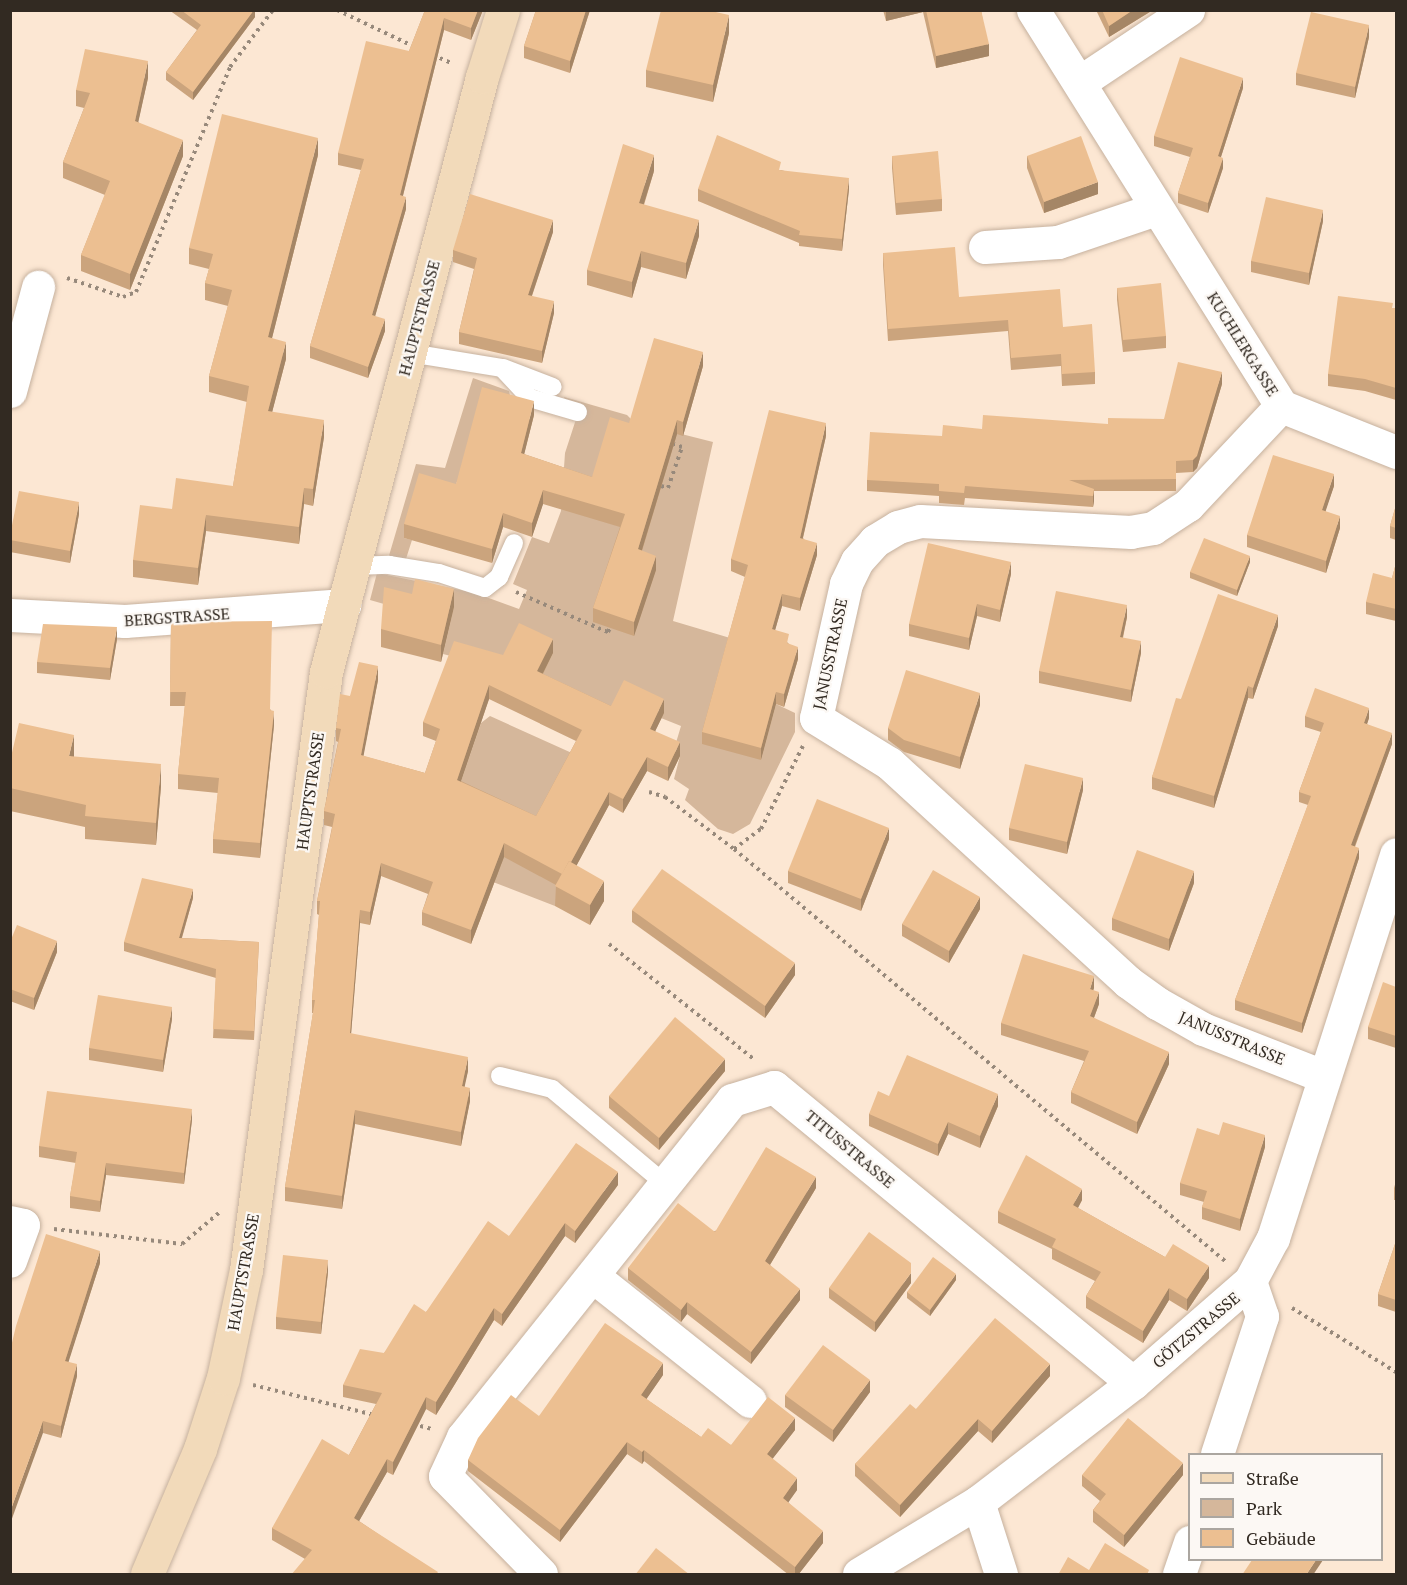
<!DOCTYPE html>
<html>
<head>
<meta charset="utf-8">
<style>
	body { margin:0 }
	#map { position:relative; width:1407px; height:1585px; overflow:hidden; background:#fce7d3; font-family:"PT Serif",serif }
	div>[style] { position:absolute }
	.green>* { inset:0; background:#d5b79b }
	.path>* { height:4px; margin-top:-2px; transform-origin:0; background:repeating-linear-gradient(90deg,#97897b 0 3px,transparent 0 7.5px) }
	.roads { filter:drop-shadow(0 0 2px #c6b19e) drop-shadow(0 0 2px #c6b19e) }
	.lane>* { height:18px; margin:-9px; padding:0 9px; transform-origin:9px; border-radius:9px; background:#fff }
	.street>* { height:33px; margin:-16.5px; padding:0 16.5px; transform-origin:16.5px; border-radius:16.5px; background:#fff }
	.secondary>* { height:33px; margin:-16.5px; padding:0 16.5px; transform-origin:16.5px; border-radius:16.5px; background:#f2daba }
	.wall>* { inset:0; background:#cba47d }
	.shaded-wall>* { inset:0; background:#a58666 }
	.building>* { inset:0; background:#ecbf91 }
	span { translate:-50% -50%; white-space:nowrap; text-align:center; line-height:1.15; -webkit-text-stroke:4.5px #fcf8f4; paint-order:stroke }
	.street-label { font-size:16px; color:#322a22 }
	.frame { position:absolute; inset:0; border:12px solid #322a22; pointer-events:none }
	.legend { position:absolute; left:1188px; top:1453px; width:195px; height:108px; box-sizing:border-box; background:#fcf8f4; border:2px solid #aba6a0; margin:0; padding:8px 10px; list-style:none; font-size:18px; color:#322a22 }
	.legend li { display:flex; align-items:center; gap:12px; height:30px }
	.legend b { width:30px; border:2px solid #aba6a0 }
</style>
</head>
<body>
<div id="map">
	<div class="green">
		<i style="clip-path:polygon(473px 378px,509px 391px,513px 409px,464px 468px,450px 496px,404px 538px,412px 540px,405px 562px,388px 559px,416px 464px,445px 468px)"></i>
		<i style="clip-path:polygon(564px 397px,627px 415px,634px 422px,713px 442px,673px 621px,747px 643px,761px 760px,776px 704px,795px 713px,795px 732px,750px 824px,733px 834px,718px 829px,685px 800px,689px 789px,674px 779px,680px 756px,675px 746px,681px 726px,661px 718px,664px 713px,624px 694px,611px 720px,535px 689px,553px 653px,503px 669px,443px 654px,454px 607px,412px 612px,370px 600px,377px 573px,475px 593px,519px 609px,527px 590px,513px 584px,532px 537px,549px 543px,561px 511px,565px 453px,579px 410px,567px 406px)"></i>
		<i style="clip-path:polygon(490px 716px,614px 772px,564px 778px,564px 889px,555px 906px,467px 872px,457px 793px,481px 723px)"></i>
	</div>
	<div class="path">
		<i style="left:337px;top:10px;width:86px;rotate:25.4deg"></i>
		<i style="left:433px;top:55px;width:22px;rotate:24deg"></i>
		<i style="left:67px;top:278px;width:59px;rotate:18.7deg"></i>
		<i style="left:123px;top:297px;width:14px;rotate:-21deg"></i>
		<i style="left:136px;top:292px;width:244px;rotate:-67.3deg"></i>
		<i style="left:230px;top:67px;width:71px;rotate:-53deg"></i>
		<i style="left:661px;top:486px;width:7px;rotate:16deg"></i>
		<i style="left:668px;top:488px;width:43px;rotate:-71.1deg"></i>
		<i style="left:682px;top:447px;width:13px;rotate:-162deg"></i>
		<i style="left:516px;top:592px;width:90px;rotate:23.7deg"></i>
		<i style="left:598px;top:628px;width:11px;rotate:22deg"></i>
		<i style="left:608px;top:632px;width:4px;rotate:-63deg"></i>
		<i style="left:649px;top:792px;width:17px;rotate:17deg"></i>
		<i style="left:665px;top:797px;width:86px;rotate:37deg"></i>
		<i style="left:734px;top:849px;width:641px;rotate:40deg"></i>
		<i style="left:734px;top:849px;width:34px;rotate:-37deg"></i>
		<i style="left:761px;top:829px;width:93px;rotate:-63.2deg"></i>
		<i style="left:609px;top:944px;width:186px;rotate:38.5deg"></i>
		<i style="left:54px;top:1229px;width:129px;rotate:6.7deg"></i>
		<i style="left:182px;top:1244px;width:50px;rotate:-40.1deg"></i>
		<i style="left:1292px;top:1308px;width:122px;rotate:31.6deg"></i>
		<i style="left:253px;top:1385px;width:125px;rotate:13.9deg"></i>
		<i style="left:413px;top:1424px;width:20px;rotate:15deg"></i>
	</div>
	<div class="roads">
		<div class="lane">
			<i style="left:410px;top:353px;width:94px;rotate:9.2deg"></i>
			<i style="left:503px;top:368px;width:53px;rotate:20.8deg"></i>
			<i style="left:504px;top:370px;width:38px;rotate:47deg"></i>
			<i style="left:530px;top:398px;width:50px;rotate:16.3deg"></i>
			<i style="left:354px;top:566px;width:35px;rotate:-2deg"></i>
			<i style="left:389px;top:565px;width:51px;rotate:9.1deg"></i>
			<i style="left:439px;top:573px;width:48px;rotate:18.1deg"></i>
			<i style="left:485px;top:588px;width:18px;rotate:-38deg"></i>
			<i style="left:499px;top:577px;width:37px;rotate:-66deg"></i>
			<i style="left:500px;top:1076px;width:54px;rotate:14deg"></i>
			<i style="left:552px;top:1089px;width:145px;rotate:40deg"></i>
		</div>
		<div class="street">
			<i style="left:1033px;top:10px;width:467px;rotate:57.9deg"></i>
			<i style="left:1281px;top:406px;width:124px;rotate:21.8deg"></i>
			<i style="left:1080px;top:82px;width:130px;rotate:-33.7deg"></i>
			<i style="left:985px;top:247px;width:73px;rotate:-3.9deg"></i>
			<i style="left:1058px;top:242px;width:103px;rotate:-18.6deg"></i>
			<i style="left:10px;top:391px;width:108px;rotate:-74.9deg"></i>
			<i style="left:1281px;top:406px;width:136px;rotate:133.2deg"></i>
			<i style="left:1188px;top:505px;width:42px;rotate:146.7deg"></i>
			<i style="left:1153px;top:528px;width:22px;rotate:170deg"></i>
			<i style="left:1131px;top:532px;width:211px;rotate:-177deg"></i>
			<i style="left:920px;top:521px;width:23px;rotate:165deg"></i>
			<i style="left:898px;top:527px;width:27px;rotate:149deg"></i>
			<i style="left:875px;top:541px;width:27px;rotate:132deg"></i>
			<i style="left:857px;top:561px;width:25px;rotate:116deg"></i>
			<i style="left:846px;top:584px;width:137px;rotate:102.6deg"></i>
			<i style="left:816px;top:718px;width:86px;rotate:31.7deg"></i>
			<i style="left:889px;top:763px;width:324px;rotate:42.5deg"></i>
			<i style="left:1128px;top:982px;width:36px;rotate:36deg"></i>
			<i style="left:1157px;top:1003px;width:53px;rotate:29.5deg"></i>
			<i style="left:1203px;top:1029px;width:129px;rotate:21.4deg"></i>
			<i style="left:10px;top:615px;width:115px;rotate:3deg"></i>
			<i style="left:125px;top:621px;width:220px;rotate:-4.2deg"></i>
			<i style="left:10px;top:1222px;width:13px;rotate:13deg"></i>
			<i style="left:23px;top:1225px;width:38px;rotate:110deg"></i>
			<i style="left:594px;top:1277px;width:199px;rotate:38.5deg"></i>
			<i style="left:1217px;top:1454px;width:145px;rotate:-71.9deg"></i>
			<i style="left:1262px;top:1316px;width:37px;rotate:-109deg"></i>
			<i style="left:978px;top:1502px;width:76px;rotate:72.3deg"></i>
			<i style="left:541px;top:1574px;width:137px;rotate:-134.4deg"></i>
			<i style="left:445px;top:1476px;width:43px;rotate:-65.2deg"></i>
			<i style="left:463px;top:1437px;width:431px;rotate:-51.4deg"></i>
			<i style="left:732px;top:1100px;width:44px;rotate:-17.2deg"></i>
			<i style="left:774px;top:1087px;width:465px;rotate:39.5deg"></i>
			<i style="left:859px;top:1574px;width:139px;rotate:-31.2deg"></i>
			<i style="left:978px;top:1502px;width:195px;rotate:-37.5deg"></i>
			<i style="left:1133px;top:1383px;width:155px;rotate:-41.1deg"></i>
			<i style="left:1250px;top:1281px;width:49px;rotate:-61.9deg"></i>
			<i style="left:1273px;top:1238px;width:403px;rotate:-72.2deg"></i>
			<i style="left:1179px;top:1574px;width:34px;rotate:-71deg"></i>
		</div>
		<div class="secondary">
			<i style="left:147px;top:1574px;width:136px;rotate:-67deg"></i>
			<i style="left:200px;top:1449px;width:75px;rotate:-72.1deg"></i>
			<i style="left:223px;top:1378px;width:110px;rotate:-78deg"></i>
			<i style="left:246px;top:1270px;width:603px;rotate:-82.38deg"></i>
			<i style="left:326px;top:672px;width:615px;rotate:-75.31deg"></i>
			<i style="left:482px;top:77px;width:70px;rotate:-72.6deg"></i>
		</div>
	</div>
	<div class="wall">
		<i style="clip-path:polygon(169px 10px,255px 10px,255px 17px,193px 100px,166px 80px,166px 72px,197px 30px)"></i>
		<i style="clip-path:polygon(425px 10px,483px 10px,471px 40px,444px 30px,403px 196px,406px 209px,375px 316px,385px 331px,368px 378px,310px 358px,310px 346px,361px 170px,338px 165px,338px 153px,409px 51px)"></i>
		<i style="clip-path:polygon(536px 10px,590px 10px,570px 73px,524px 58px,524px 46px)"></i>
		<i style="clip-path:polygon(883px 10px,981px 10px,989px 56px,936px 68px,923px 12px,886px 21px)"></i>
		<i style="clip-path:polygon(1096px 10px,1153px 10px,1109px 37px)"></i>
		<i style="clip-path:polygon(729px 33px,713px 102px,646px 87px,646px 70px)"></i>
		<i style="clip-path:polygon(1369px 37px,1355px 98px,1296px 85px,1296px 73px)"></i>
		<i style="clip-path:polygon(148px 78px,138px 122px,183px 156px,130px 290px,81px 271px,81px 255px,105px 195px,63px 178px,63px 162px,84px 108px,76px 106px,76px 90px)"></i>
		<i style="clip-path:polygon(1243px 88px,1221px 157px,1223px 168px,1208px 213px,1178px 203px,1178px 193px,1190px 157px,1154px 146px,1154px 136px)"></i>
		<i style="clip-path:polygon(318px 155px,272px 338px,286px 359px,272px 412px,324px 437px,313px 506px,304px 504px,299px 544px,206px 531px,198px 585px,133px 577px,133px 560px,172px 509px,233px 486px,247px 402px,209px 392px,209px 376px,228px 306px,205px 300px,205px 283px,209px 269px,189px 264px,189px 248px)"></i>
		<i style="clip-path:polygon(892px 156px,942px 199px,942px 211px,896px 215px,892px 168px)"></i>
		<i style="clip-path:polygon(1027px 156px,1098px 194px,1044px 213px,1027px 168px)"></i>
		<i style="clip-path:polygon(781px 170px,849px 189px,842px 251px,799px 246px,799px 243px,698px 201px,698px 189px)"></i>
		<i style="clip-path:polygon(654px 171px,644px 205px,699px 236px,686px 279px,641px 267px,632px 298px,587px 285px,587px 270px)"></i>
		<i style="clip-path:polygon(1323px 221px,1309px 285px,1251px 272px,1251px 261px)"></i>
		<i style="clip-path:polygon(553px 232px,532px 296px,554px 313px,542px 363px,459px 344px,459px 332px,474px 269px,453px 262px,453px 250px)"></i>
		<i style="clip-path:polygon(883px 253px,959px 297px,1063px 327px,1095px 372px,1095px 384px,1062px 386px,1061px 366px,1011px 370px,1008px 331px,888px 341px,883px 265px)"></i>
		<i style="clip-path:polygon(1117px 288px,1166px 336px,1166px 348px,1123px 352px,1117px 300px)"></i>
		<i style="clip-path:polygon(1393px 308px,1396px 308px,1396px 400px,1365px 391px,1328px 386px,1328px 374px)"></i>
		<i style="clip-path:polygon(703px 366px,683px 436px,677px 434px,642px 551px,656px 570px,634px 636px,593px 622px,593px 608px,620px 527px,543px 504px,532px 537px,503px 527px,492px 563px,404px 538px,404px 524px,456px 484px,534px 415px,524px 454px,592px 477px,629px 423px)"></i>
		<i style="clip-path:polygon(1222px 384px,1197px 468px,1193px 472px,1176px 473px,1176px 491px,1094px 491px,1094px 501px,1093px 507px,965px 498px,964px 505px,939px 503px,939px 496px,867px 491px,867px 480px,942px 436px,982px 429px,1108px 424px,1164px 419px)"></i>
		<i style="clip-path:polygon(826px 436px,803px 538px,817px 555px,800px 611px,782px 606px,775px 630px,789px 644px,798px 659px,784px 707px,776px 704px,761px 760px,702px 744px,702px 732px,745px 577px,731px 571px,731px 559px)"></i>
		<i style="clip-path:polygon(1334px 486px,1325px 511px,1340px 528px,1326px 573px,1247px 547px,1247px 535px)"></i>
		<i style="clip-path:polygon(1396px 505px,1396px 540px,1390px 538px,1390px 526px)"></i>
		<i style="clip-path:polygon(79px 514px,70px 563px,10px 552px,10px 535px)"></i>
		<i style="clip-path:polygon(1250px 562px,1237px 596px,1190px 578px,1190px 572px)"></i>
		<i style="clip-path:polygon(1396px 563px,1396px 621px,1366px 614px,1366px 602px,1392px 578px)"></i>
		<i style="clip-path:polygon(1011px 574px,1000px 622px,977px 616px,969px 650px,909px 636px,909px 624px)"></i>
		<i style="clip-path:polygon(454px 607px,441px 662px,381px 647px,381px 629px)"></i>
		<i style="clip-path:polygon(1127px 617px,1123px 638px,1141px 653px,1131px 702px,1039px 683px,1039px 671px)"></i>
		<i style="clip-path:polygon(171px 622px,271px 710px,274px 725px,260px 858px,213px 853px,213px 839px,218px 793px,178px 789px,178px 774px,185px 706px,170px 706px)"></i>
		<i style="clip-path:polygon(1278px 626px,1253px 699px,1248px 698px,1214px 808px,1152px 789px,1152px 777px,1181px 699px)"></i>
		<i style="clip-path:polygon(117px 639px,110px 680px,37px 673px,37px 662px)"></i>
		<i style="clip-path:polygon(evenodd,553px 653px,543px 674px,611px 706px,664px 713px,655px 731px,680px 756px,668px 781px,647px 771px,623px 813px,609px 805px,576px 866px,604px 901px,590px 925px,555px 906px,556px 885px,504px 857px,471px 944px,422px 925px,422px 912px,428px 894px,381px 876px,370px 925px,360px 923px,351px 1034px,468px 1071px,464px 1086px,470px 1101px,461px 1146px,355px 1124px,342px 1209px,285px 1201px,285px 1187px,313px 1013px,312px 1013px,312px 1000px,319px 915px,317px 914px,317px 901px,332px 827px,324px 825px,324px 811px,338px 742px,336px 741px,336px 728px,350px 696px,378px 680px,363px 756px,425px 773px,436px 741px,423px 736px,423px 722px,503px 655px,553px 653px,489px 699px,576px 741px,536px 816px,461px 781px,489px 699px)"></i>
		<i style="clip-path:polygon(980px 705px,960px 769px,904px 752px,888px 740px,888px 728px)"></i>
		<i style="clip-path:polygon(1305px 716px,1369px 718px,1367px 724px,1392px 744px,1355px 847px,1359px 858px,1302px 1033px,1235px 1010px,1235px 1000px,1308px 805px,1299px 802px,1299px 792px,1321px 732px,1305px 727px)"></i>
		<i style="clip-path:polygon(74px 757px,161px 786px,156px 845px,85px 839px,85px 827px,10px 811px,10px 761px)"></i>
		<i style="clip-path:polygon(1083px 790px,1067px 854px,1009px 840px,1009px 828px)"></i>
		<i style="clip-path:polygon(889px 839px,861px 911px,788px 883px,788px 871px)"></i>
		<i style="clip-path:polygon(1194px 883px,1169px 951px,1112px 930px,1112px 918px)"></i>
		<i style="clip-path:polygon(193px 898px,182px 938px,259px 942px,254px 1040px,213px 1038px,216px 978px,124px 951px,124px 942px)"></i>
		<i style="clip-path:polygon(980px 909px,949px 963px,902px 936px,902px 924px)"></i>
		<i style="clip-path:polygon(632px 910px,795px 975px,765px 1018px,632px 922px)"></i>
		<i style="clip-path:polygon(10px 942px,57px 952px,34px 1010px,10px 1001px)"></i>
		<i style="clip-path:polygon(1396px 987px,1396px 1048px,1368px 1039px,1368px 1027px)"></i>
		<i style="clip-path:polygon(1094px 988px,1093px 990px,1099px 1004px,1094px 1018px,1169px 1064px,1137px 1134px,1071px 1103px,1071px 1092px,1084px 1061px,1001px 1035px,1001px 1023px)"></i>
		<i style="clip-path:polygon(172px 1019px,163px 1072px,89px 1060px,89px 1048px)"></i>
		<i style="clip-path:polygon(725px 1071px,659px 1150px,609px 1108px,609px 1096px)"></i>
		<i style="clip-path:polygon(889px 1096px,998px 1106px,980px 1148px,948px 1134px,938px 1156px,869px 1126px,869px 1114px)"></i>
		<i style="clip-path:polygon(192px 1120px,184px 1184px,106px 1175px,100px 1212px,70px 1208px,70px 1196px,76px 1163px,39px 1157px,39px 1146px)"></i>
		<i style="clip-path:polygon(1219px 1135px,1265px 1147px,1240px 1231px,1202px 1219px,1202px 1207px,1204px 1202px,1180px 1195px,1180px 1183px)"></i>
		<i style="clip-path:polygon(1396px 1181px,1396px 1200px,1394px 1200px,1394px 1188px)"></i>
		<i style="clip-path:polygon(618px 1185px,575px 1243px,565px 1236px,502px 1326px,494px 1320px,436px 1415px,426px 1409px,393px 1475px,387px 1472px,359px 1521px,438px 1575px,305px 1559px,272px 1540px,272px 1528px,349px 1455px,376px 1404px,343px 1397px,343px 1385px,384px 1353px,426px 1312px,509px 1236px)"></i>
		<i style="clip-path:polygon(816px 1188px,770px 1265px,800px 1300px,751px 1364px,687px 1314px,681px 1322px,628px 1280px,628px 1268px)"></i>
		<i style="clip-path:polygon(1082px 1200px,1078px 1208px,1165px 1257px,1209px 1278px,1187px 1311px,1169px 1300px,1143px 1343px,1086px 1308px,1086px 1296px,1095px 1281px,1052px 1259px,1052px 1249px,998px 1223px,998px 1211px)"></i>
		<i style="clip-path:polygon(1396px 1241px,1396px 1312px,1378px 1306px,1378px 1294px)"></i>
		<i style="clip-path:polygon(100px 1263px,68px 1362px,77px 1376px,61px 1438px,43px 1433px,10px 1351px)"></i>
		<i style="clip-path:polygon(328px 1272px,321px 1334px,276px 1329px,276px 1317px)"></i>
		<i style="clip-path:polygon(956px 1280px,930px 1316px,907px 1298px,907px 1292px)"></i>
		<i style="clip-path:polygon(911px 1283px,875px 1332px,829px 1298px,829px 1288px)"></i>
		<i style="clip-path:polygon(663px 1375px,646px 1399px,701px 1437px,731px 1445px,795px 1430px,772px 1459px,797px 1490px,788px 1502px,823px 1543px,798px 1575px,789px 1575px,644px 1461px,642px 1464px,627px 1454px,560px 1542px,468px 1471px,468px 1460px,539px 1416px)"></i>
		<i style="clip-path:polygon(1050px 1376px,992px 1443px,978px 1431px,900px 1517px,855px 1476px,855px 1464px,916px 1409px)"></i>
		<i style="clip-path:polygon(870px 1392px,833px 1442px,785px 1407px,785px 1395px)"></i>
		<i style="clip-path:polygon(1082px 1475px,1183px 1475px,1124px 1547px,1093px 1522px,1093px 1510px,1100px 1501px,1082px 1486px)"></i>
	</div>
	<div class="shaded-wall">
		<i style="clip-path:polygon(254px 10px,255px 10px,255px 17px,193px 100px,193px 92px)"></i>
		<i style="clip-path:polygon(478px 10px,483px 10px,471px 40px,471px 28px)"></i>
		<i style="clip-path:polygon(586px 10px,590px 10px,570px 73px,570px 61px)"></i>
		<i style="clip-path:polygon(886px 10px,923px 10px,923px 12px,886px 21px)"></i>
		<i style="clip-path:polygon(1133px 10px,1153px 10px,1109px 37px,1109px 26px)"></i>
		<i style="clip-path:polygon(729px 15px,729px 33px,713px 102px,713px 85px)"></i>
		<i style="clip-path:polygon(444px 18px,444px 30px,400px 207px,400px 195px)"></i>
		<i style="clip-path:polygon(1369px 25px,1369px 37px,1355px 98px,1355px 87px)"></i>
		<i style="clip-path:polygon(989px 44px,989px 56px,936px 68px,936px 56px)"></i>
		<i style="clip-path:polygon(148px 61px,148px 78px,135px 137px,135px 121px)"></i>
		<i style="clip-path:polygon(1243px 78px,1243px 88px,1218px 166px,1218px 156px)"></i>
		<i style="clip-path:polygon(318px 138px,318px 155px,268px 354px,268px 337px)"></i>
		<i style="clip-path:polygon(183px 140px,183px 156px,130px 290px,130px 274px)"></i>
		<i style="clip-path:polygon(654px 155px,654px 171px,639px 219px,639px 203px)"></i>
		<i style="clip-path:polygon(1223px 158px,1223px 168px,1208px 213px,1208px 203px)"></i>
		<i style="clip-path:polygon(849px 178px,849px 189px,842px 251px,842px 239px)"></i>
		<i style="clip-path:polygon(1098px 182px,1098px 194px,1044px 213px,1044px 202px)"></i>
		<i style="clip-path:polygon(406px 197px,406px 209px,372px 327px,372px 315px)"></i>
		<i style="clip-path:polygon(1323px 210px,1323px 221px,1309px 285px,1309px 273px)"></i>
		<i style="clip-path:polygon(553px 220px,553px 232px,528px 307px,528px 295px)"></i>
		<i style="clip-path:polygon(699px 220px,699px 236px,686px 279px,686px 263px)"></i>
		<i style="clip-path:polygon(641px 251px,641px 267px,632px 298px,632px 282px)"></i>
		<i style="clip-path:polygon(554px 301px,554px 313px,542px 363px,542px 351px)"></i>
		<i style="clip-path:polygon(385px 319px,385px 331px,368px 378px,368px 367px)"></i>
		<i style="clip-path:polygon(286px 342px,286px 359px,268px 428px,268px 411px)"></i>
		<i style="clip-path:polygon(703px 352px,703px 366px,683px 436px,683px 422px)"></i>
		<i style="clip-path:polygon(1222px 372px,1222px 384px,1197px 468px,1193px 472px,1193px 460px)"></i>
		<i style="clip-path:polygon(534px 401px,534px 415px,521px 467px,521px 453px)"></i>
		<i style="clip-path:polygon(324px 420px,324px 437px,313px 506px,313px 489px)"></i>
		<i style="clip-path:polygon(677px 420px,677px 434px,638px 563px,638px 549px)"></i>
		<i style="clip-path:polygon(826px 423px,826px 436px,800px 550px,800px 538px)"></i>
		<i style="clip-path:polygon(1334px 474px,1334px 486px,1322px 522px,1322px 510px)"></i>
		<i style="clip-path:polygon(304px 488px,304px 504px,299px 544px,299px 527px)"></i>
		<i style="clip-path:polygon(1094px 489px,1094px 501px,1093px 507px,1093px 496px)"></i>
		<i style="clip-path:polygon(543px 490px,543px 504px,532px 537px,532px 523px)"></i>
		<i style="clip-path:polygon(79px 502px,79px 514px,70px 563px,70px 551px)"></i>
		<i style="clip-path:polygon(503px 513px,503px 527px,492px 563px,492px 549px)"></i>
		<i style="clip-path:polygon(206px 515px,206px 531px,198px 585px,198px 568px)"></i>
		<i style="clip-path:polygon(1340px 516px,1340px 528px,1326px 573px,1326px 561px)"></i>
		<i style="clip-path:polygon(817px 543px,817px 555px,800px 611px,800px 598px)"></i>
		<i style="clip-path:polygon(656px 556px,656px 570px,634px 636px,634px 622px)"></i>
		<i style="clip-path:polygon(1250px 556px,1250px 562px,1237px 596px,1237px 590px)"></i>
		<i style="clip-path:polygon(1011px 562px,1011px 574px,1000px 622px,1000px 610px)"></i>
		<i style="clip-path:polygon(454px 589px,454px 607px,441px 662px,441px 645px)"></i>
		<i style="clip-path:polygon(782px 594px,782px 606px,772px 641px,772px 629px)"></i>
		<i style="clip-path:polygon(977px 604px,977px 616px,969px 650px,969px 638px)"></i>
		<i style="clip-path:polygon(1127px 605px,1127px 617px,1120px 649px,1120px 637px)"></i>
		<i style="clip-path:polygon(1278px 615px,1278px 626px,1253px 699px,1253px 688px)"></i>
		<i style="clip-path:polygon(117px 627px,117px 639px,110px 680px,110px 668px)"></i>
		<i style="clip-path:polygon(553px 639px,553px 653px,537px 685px,537px 671px)"></i>
		<i style="clip-path:polygon(1141px 641px,1141px 653px,1131px 702px,1131px 690px)"></i>
		<i style="clip-path:polygon(798px 647px,798px 659px,784px 707px,784px 694px)"></i>
		<i style="clip-path:polygon(378px 666px,378px 680px,361px 769px,361px 755px)"></i>
		<i style="clip-path:polygon(489px 685px,489px 699px,457px 793px,457px 780px)"></i>
		<i style="clip-path:polygon(1248px 686px,1248px 698px,1214px 808px,1214px 796px)"></i>
		<i style="clip-path:polygon(776px 692px,776px 704px,761px 760px,761px 748px)"></i>
		<i style="clip-path:polygon(980px 693px,980px 705px,960px 769px,960px 757px)"></i>
		<i style="clip-path:polygon(664px 699px,664px 713px,650px 742px,650px 729px)"></i>
		<i style="clip-path:polygon(1369px 708px,1369px 718px,1364px 733px,1364px 723px)"></i>
		<i style="clip-path:polygon(274px 711px,274px 725px,260px 858px,260px 843px)"></i>
		<i style="clip-path:polygon(1392px 733px,1392px 744px,1351px 856px,1351px 845px)"></i>
		<i style="clip-path:polygon(74px 735px,74px 758px,69px 756px)"></i>
		<i style="clip-path:polygon(680px 742px,680px 756px,668px 781px,668px 767px)"></i>
		<i style="clip-path:polygon(647px 757px,647px 771px,623px 813px,623px 799px)"></i>
		<i style="clip-path:polygon(161px 764px,161px 786px,156px 845px,156px 823px)"></i>
		<i style="clip-path:polygon(1083px 778px,1083px 790px,1067px 854px,1067px 842px)"></i>
		<i style="clip-path:polygon(609px 792px,609px 805px,564px 889px,564px 875px)"></i>
		<i style="clip-path:polygon(889px 828px,889px 839px,861px 911px,861px 899px)"></i>
		<i style="clip-path:polygon(504px 843px,504px 857px,471px 944px,471px 930px)"></i>
		<i style="clip-path:polygon(1359px 848px,1359px 858px,1302px 1033px,1302px 1023px)"></i>
		<i style="clip-path:polygon(381px 863px,381px 876px,370px 925px,370px 912px)"></i>
		<i style="clip-path:polygon(1194px 871px,1194px 883px,1169px 951px,1169px 939px)"></i>
		<i style="clip-path:polygon(604px 881px,604px 901px,590px 925px,590px 905px)"></i>
		<i style="clip-path:polygon(193px 889px,193px 898px,179px 947px,179px 938px)"></i>
		<i style="clip-path:polygon(980px 897px,980px 909px,949px 963px,949px 951px)"></i>
		<i style="clip-path:polygon(360px 910px,360px 923px,350px 1047px,350px 1033px)"></i>
		<i style="clip-path:polygon(57px 941px,57px 952px,34px 1010px,34px 998px)"></i>
		<i style="clip-path:polygon(795px 963px,795px 975px,765px 1018px,765px 1006px)"></i>
		<i style="clip-path:polygon(1094px 976px,1094px 988px,1090px 1001px,1090px 989px)"></i>
		<i style="clip-path:polygon(1099px 992px,1099px 1004px,1090px 1028px,1090px 1016px)"></i>
		<i style="clip-path:polygon(172px 1007px,172px 1019px,163px 1072px,163px 1060px)"></i>
		<i style="clip-path:polygon(1169px 1052px,1169px 1064px,1137px 1134px,1137px 1122px)"></i>
		<i style="clip-path:polygon(468px 1057px,468px 1071px,462px 1099px,462px 1086px)"></i>
		<i style="clip-path:polygon(725px 1059px,725px 1071px,659px 1150px,659px 1138px)"></i>
		<i style="clip-path:polygon(470px 1088px,470px 1101px,461px 1146px,461px 1132px)"></i>
		<i style="clip-path:polygon(998px 1094px,998px 1106px,980px 1148px,980px 1136px)"></i>
		<i style="clip-path:polygon(192px 1109px,192px 1120px,184px 1184px,184px 1173px)"></i>
		<i style="clip-path:polygon(355px 1110px,355px 1124px,342px 1209px,342px 1196px)"></i>
		<i style="clip-path:polygon(948px 1122px,948px 1134px,938px 1156px,938px 1144px)"></i>
		<i style="clip-path:polygon(1265px 1135px,1265px 1147px,1240px 1231px,1240px 1219px)"></i>
		<i style="clip-path:polygon(106px 1163px,106px 1175px,100px 1212px,100px 1201px)"></i>
		<i style="clip-path:polygon(618px 1172px,618px 1185px,575px 1243px,575px 1231px)"></i>
		<i style="clip-path:polygon(816px 1177px,816px 1188px,765px 1273px,765px 1261px)"></i>
		<i style="clip-path:polygon(1082px 1189px,1082px 1200px,1073px 1217px,1073px 1205px)"></i>
		<i style="clip-path:polygon(565px 1223px,565px 1236px,502px 1326px,502px 1314px)"></i>
		<i style="clip-path:polygon(100px 1251px,100px 1263px,65px 1373px,65px 1361px)"></i>
		<i style="clip-path:polygon(328px 1260px,328px 1272px,321px 1334px,321px 1322px)"></i>
		<i style="clip-path:polygon(1209px 1266px,1209px 1278px,1187px 1311px,1187px 1299px)"></i>
		<i style="clip-path:polygon(911px 1273px,911px 1283px,875px 1332px,875px 1322px)"></i>
		<i style="clip-path:polygon(956px 1274px,956px 1280px,930px 1316px,930px 1310px)"></i>
		<i style="clip-path:polygon(1169px 1288px,1169px 1300px,1143px 1343px,1143px 1331px)"></i>
		<i style="clip-path:polygon(800px 1289px,800px 1300px,751px 1364px,751px 1352px)"></i>
		<i style="clip-path:polygon(687px 1302px,687px 1314px,681px 1322px,681px 1310px)"></i>
		<i style="clip-path:polygon(494px 1308px,494px 1320px,436px 1415px,436px 1402px)"></i>
		<i style="clip-path:polygon(663px 1363px,663px 1375px,641px 1407px,641px 1395px)"></i>
		<i style="clip-path:polygon(77px 1364px,77px 1376px,61px 1438px,61px 1426px)"></i>
		<i style="clip-path:polygon(1050px 1364px,1050px 1376px,992px 1443px,992px 1431px)"></i>
		<i style="clip-path:polygon(870px 1380px,870px 1392px,833px 1442px,833px 1430px)"></i>
		<i style="clip-path:polygon(426px 1397px,426px 1409px,393px 1475px,393px 1462px)"></i>
		<i style="clip-path:polygon(795px 1418px,795px 1430px,767px 1466px,767px 1454px)"></i>
		<i style="clip-path:polygon(978px 1419px,978px 1431px,900px 1517px,900px 1505px)"></i>
		<i style="clip-path:polygon(43px 1421px,43px 1433px,10px 1524px,10px 1512px)"></i>
		<i style="clip-path:polygon(627px 1442px,627px 1454px,560px 1542px,560px 1530px)"></i>
		<i style="clip-path:polygon(644px 1450px,644px 1461px,642px 1464px,642px 1452px)"></i>
		<i style="clip-path:polygon(387px 1459px,387px 1472px,354px 1530px,354px 1518px)"></i>
		<i style="clip-path:polygon(1183px 1463px,1183px 1475px,1124px 1547px,1124px 1535px)"></i>
		<i style="clip-path:polygon(797px 1478px,797px 1490px,783px 1510px,783px 1498px)"></i>
		<i style="clip-path:polygon(823px 1531px,823px 1543px,798px 1575px,795px 1575px,795px 1567px)"></i>
		<i style="clip-path:polygon(1316px 1560px,1323px 1560px,1313px 1575px,1306px 1575px)"></i>
	</div>
	<div class="building">
		<i style="clip-path:polygon(181px 10px,254px 10px,193px 92px,166px 72px,201px 25px)"></i>
		<i style="clip-path:polygon(425px 10px,478px 10px,471px 28px,444px 18px,400px 195px,406px 197px,372px 315px,385px 319px,368px 367px,310px 346px,364px 159px,338px 153px,366px 41px,409px 51px)"></i>
		<i style="clip-path:polygon(536px 10px,586px 10px,570px 61px,524px 46px)"></i>
		<i style="clip-path:polygon(661px 10px,707px 10px,729px 15px,713px 85px,646px 70px)"></i>
		<i style="clip-path:polygon(926px 10px,981px 10px,989px 44px,936px 56px)"></i>
		<i style="clip-path:polygon(1102px 10px,1133px 10px,1109px 26px)"></i>
		<i style="clip-path:polygon(1311px 12px,1369px 25px,1355px 87px,1296px 73px)"></i>
		<i style="clip-path:polygon(85px 49px,148px 61px,135px 121px,183px 140px,130px 274px,81px 255px,110px 181px,63px 162px,90px 93px,76px 90px)"></i>
		<i style="clip-path:polygon(1180px 57px,1243px 78px,1218px 156px,1223px 158px,1208px 203px,1178px 193px,1193px 148px,1154px 136px)"></i>
		<i style="clip-path:polygon(222px 114px,318px 138px,268px 337px,286px 342px,268px 411px,324px 420px,313px 489px,304px 488px,299px 527px,206px 515px,198px 568px,133px 560px,140px 505px,172px 509px,176px 478px,233px 486px,249px 386px,209px 376px,232px 290px,205px 283px,213px 254px,189px 248px)"></i>
		<i style="clip-path:polygon(717px 135px,781px 162px,779px 170px,849px 178px,842px 239px,799px 235px,800px 231px,698px 189px)"></i>
		<i style="clip-path:polygon(1081px 136px,1098px 182px,1044px 202px,1027px 156px)"></i>
		<i style="clip-path:polygon(623px 144px,654px 155px,639px 203px,699px 220px,686px 263px,641px 251px,632px 282px,587px 270px)"></i>
		<i style="clip-path:polygon(938px 151px,942px 199px,896px 203px,892px 156px)"></i>
		<i style="clip-path:polygon(470px 194px,553px 220px,528px 295px,554px 301px,542px 351px,459px 332px,477px 258px,453px 250px)"></i>
		<i style="clip-path:polygon(1266px 197px,1323px 210px,1309px 273px,1251px 261px)"></i>
		<i style="clip-path:polygon(955px 247px,959px 297px,1060px 289px,1063px 327px,1092px 324px,1095px 372px,1062px 374px,1061px 354px,1011px 358px,1008px 320px,888px 329px,883px 253px)"></i>
		<i style="clip-path:polygon(1161px 283px,1166px 336px,1123px 340px,1117px 288px)"></i>
		<i style="clip-path:polygon(1338px 296px,1393px 303px,1392px 308px,1396px 308px,1396px 388px,1365px 379px,1328px 374px)"></i>
		<i style="clip-path:polygon(654px 338px,703px 352px,683px 422px,677px 420px,638px 549px,656px 556px,634px 622px,593px 608px,625px 514px,543px 490px,532px 523px,503px 513px,492px 549px,404px 524px,419px 473px,456px 484px,482px 387px,534px 401px,521px 453px,592px 477px,610px 417px,629px 423px)"></i>
		<i style="clip-path:polygon(1178px 362px,1222px 372px,1197px 456px,1193px 460px,1176px 461px,1176px 479px,1069px 480px,1094px 489px,1093px 496px,965px 486px,964px 493px,939px 491px,939px 484px,867px 480px,870px 432px,942px 436px,943px 425px,982px 429px,983px 415px,1108px 424px,1108px 418px,1164px 419px)"></i>
		<i style="clip-path:polygon(769px 410px,826px 423px,800px 538px,817px 543px,800px 598px,782px 594px,772px 629px,789px 634px,787px 643px,798px 647px,784px 694px,776px 692px,761px 748px,702px 732px,748px 565px,731px 559px)"></i>
		<i style="clip-path:polygon(1273px 455px,1334px 474px,1322px 510px,1340px 516px,1326px 561px,1247px 535px)"></i>
		<i style="clip-path:polygon(19px 491px,79px 502px,70px 551px,10px 540px,10px 535px)"></i>
		<i style="clip-path:polygon(1396px 505px,1396px 528px,1390px 526px)"></i>
		<i style="clip-path:polygon(1204px 538px,1250px 556px,1237px 590px,1190px 572px)"></i>
		<i style="clip-path:polygon(928px 543px,1011px 562px,1000px 610px,977px 604px,969px 638px,909px 624px)"></i>
		<i style="clip-path:polygon(1396px 563px,1396px 609px,1366px 602px,1373px 573px,1392px 578px)"></i>
		<i style="clip-path:polygon(415px 579px,454px 589px,441px 645px,381px 629px,384px 587px,412px 594px)"></i>
		<i style="clip-path:polygon(1056px 591px,1127px 605px,1120px 637px,1141px 641px,1131px 690px,1039px 671px)"></i>
		<i style="clip-path:polygon(1218px 594px,1278px 615px,1253px 688px,1248px 686px,1214px 796px,1152px 777px,1176px 698px,1181px 699px)"></i>
		<i style="clip-path:polygon(272px 621px,270px 710px,274px 711px,260px 843px,213px 839px,219px 778px,178px 774px,186px 692px,170px 692px,171px 622px)"></i>
		<i style="clip-path:polygon(evenodd,519px 623px,553px 639px,537px 671px,611px 706px,624px 680px,664px 699px,650px 729px,680px 742px,668px 767px,647px 757px,623px 799px,609px 792px,571px 862px,569px 861px,562px 874px,504px 843px,471px 930px,422px 912px,433px 882px,381px 863px,370px 912px,360px 910px,350px 1033px,468px 1057px,462px 1086px,470px 1088px,461px 1132px,355px 1110px,342px 1196px,285px 1187px,315px 1000px,312px 1000px,320px 901px,317px 901px,335px 814px,324px 811px,341px 729px,336px 728px,340px 694px,350px 696px,359px 662px,378px 666px,361px 755px,425px 773px,440px 729px,423px 722px,454px 641px,503px 655px,519px 623px,489px 685px,582px 730px,536px 816px,457px 780px,489px 685px)"></i>
		<i style="clip-path:polygon(43px 624px,117px 627px,110px 668px,37px 662px)"></i>
		<i style="clip-path:polygon(906px 670px,980px 693px,960px 757px,904px 740px,888px 728px)"></i>
		<i style="clip-path:polygon(1315px 688px,1369px 708px,1364px 723px,1392px 733px,1351px 845px,1359px 848px,1302px 1023px,1235px 1000px,1311px 796px,1299px 792px,1324px 723px,1305px 716px)"></i>
		<i style="clip-path:polygon(19px 723px,74px 735px,69px 756px,161px 764px,156px 823px,85px 816px,86px 805px,10px 788px,10px 761px)"></i>
		<i style="clip-path:polygon(1025px 764px,1083px 778px,1067px 842px,1009px 828px)"></i>
		<i style="clip-path:polygon(817px 799px,889px 828px,861px 899px,788px 871px)"></i>
		<i style="clip-path:polygon(1137px 850px,1194px 871px,1169px 939px,1112px 918px)"></i>
		<i style="clip-path:polygon(569px 861px,604px 881px,590px 905px,555px 886px)"></i>
		<i style="clip-path:polygon(662px 869px,795px 963px,765px 1006px,632px 910px)"></i>
		<i style="clip-path:polygon(933px 870px,980px 897px,949px 951px,902px 924px)"></i>
		<i style="clip-path:polygon(142px 878px,193px 889px,179px 938px,259px 942px,254px 1031px,213px 1029px,216px 969px,124px 942px)"></i>
		<i style="clip-path:polygon(17px 925px,57px 941px,34px 998px,10px 989px,10px 942px)"></i>
		<i style="clip-path:polygon(1023px 954px,1094px 976px,1090px 989px,1099px 992px,1090px 1016px,1169px 1052px,1137px 1122px,1071px 1092px,1089px 1051px,1001px 1023px)"></i>
		<i style="clip-path:polygon(1383px 982px,1396px 987px,1396px 1036px,1368px 1027px)"></i>
		<i style="clip-path:polygon(98px 995px,172px 1007px,163px 1060px,89px 1048px)"></i>
		<i style="clip-path:polygon(675px 1017px,725px 1059px,659px 1138px,609px 1096px)"></i>
		<i style="clip-path:polygon(907px 1055px,998px 1094px,980px 1136px,948px 1122px,938px 1144px,869px 1114px,878px 1091px,889px 1096px)"></i>
		<i style="clip-path:polygon(47px 1091px,192px 1109px,184px 1173px,106px 1163px,100px 1201px,70px 1196px,77px 1152px,39px 1146px)"></i>
		<i style="clip-path:polygon(1223px 1122px,1265px 1135px,1240px 1219px,1202px 1207px,1207px 1191px,1180px 1183px,1197px 1128px,1219px 1135px)"></i>
		<i style="clip-path:polygon(576px 1143px,618px 1172px,575px 1231px,565px 1223px,502px 1314px,494px 1308px,436px 1402px,426px 1397px,393px 1462px,387px 1459px,354px 1518px,438px 1572px,436px 1575px,291px 1575px,312px 1550px,272px 1528px,322px 1439px,349px 1455px,382px 1393px,343px 1385px,360px 1349px,384px 1353px,414px 1304px,426px 1312px,488px 1221px,509px 1236px)"></i>
		<i style="clip-path:polygon(766px 1147px,816px 1177px,765px 1261px,800px 1289px,751px 1352px,687px 1302px,681px 1310px,628px 1268px,678px 1203px,715px 1232px)"></i>
		<i style="clip-path:polygon(1026px 1155px,1082px 1189px,1073px 1205px,1165px 1257px,1173px 1244px,1209px 1266px,1187px 1299px,1169px 1288px,1143px 1331px,1086px 1296px,1101px 1272px,1052px 1247px,1056px 1239px,998px 1211px)"></i>
		<i style="clip-path:polygon(869px 1232px,911px 1263px,911px 1273px,875px 1322px,829px 1288px)"></i>
		<i style="clip-path:polygon(46px 1234px,100px 1251px,65px 1361px,77px 1364px,61px 1426px,43px 1421px,10px 1512px,10px 1351px,16px 1326px)"></i>
		<i style="clip-path:polygon(1396px 1241px,1396px 1300px,1378px 1294px)"></i>
		<i style="clip-path:polygon(283px 1255px,328px 1260px,321px 1322px,276px 1317px)"></i>
		<i style="clip-path:polygon(933px 1257px,956px 1274px,930px 1310px,907px 1292px)"></i>
		<i style="clip-path:polygon(995px 1318px,1050px 1364px,992px 1431px,978px 1419px,900px 1505px,855px 1464px,910px 1404px,916px 1409px)"></i>
		<i style="clip-path:polygon(605px 1323px,663px 1363px,641px 1395px,701px 1437px,708px 1428px,731px 1445px,768px 1397px,795px 1418px,767px 1454px,797px 1478px,783px 1498px,823px 1531px,795px 1567px,644px 1450px,642px 1452px,627px 1442px,560px 1530px,468px 1460px,478px 1438px,511px 1395px,539px 1416px)"></i>
		<i style="clip-path:polygon(823px 1345px,870px 1380px,833px 1430px,785px 1395px)"></i>
		<i style="clip-path:polygon(1128px 1418px,1183px 1463px,1124px 1535px,1093px 1510px,1106px 1494px,1082px 1475px)"></i>
		<i style="clip-path:polygon(1105px 1543px,1149px 1570px,1147px 1575px,1058px 1575px,1068px 1557px,1089px 1570px)"></i>
		<i style="clip-path:polygon(656px 1548px,690px 1575px,635px 1575px)"></i>
		<i style="clip-path:polygon(1252px 1560px,1316px 1560px,1306px 1575px,1242px 1575px)"></i>
	</div>
	<div class="street-label">
		<span style="left:419px;top:318px;rotate:-75deg">HAUPTSTRASSE</span>
		<span style="left:1243px;top:344px;rotate:58deg">KUCHLERGASSE</span>
		<span style="left:177px;top:617px;rotate:-4deg">BERGSTRASSE</span>
		<span style="left:830px;top:654px;rotate:-78deg">JANUSSTRASSE</span>
		<span style="left:310px;top:791px;rotate:-82deg">HAUPTSTRASSE</span>
		<span style="left:1232px;top:1038px;rotate:23deg">JANUSSTRASSE</span>
		<span style="left:850px;top:1149px;rotate:40deg">TITUSSTRASSE</span>
		<span style="left:243px;top:1272px;rotate:-80deg">HAUPTSTRASSE</span>
		<span style="left:1196px;top:1330px;rotate:-40deg">GÖTZSTRASSE</span>
	</div>
	<div class="frame"></div>
	<ul class="legend">
	<li><b style="height:8px;background:#f2daba"></b>Straße</li>
	<li><b style="height:16px;background:#d5b79b"></b>Park</li>
	<li><b style="height:16px;background:#ecbf91"></b>Gebäude</li>
	</ul>
</div>
</body>
</html>
